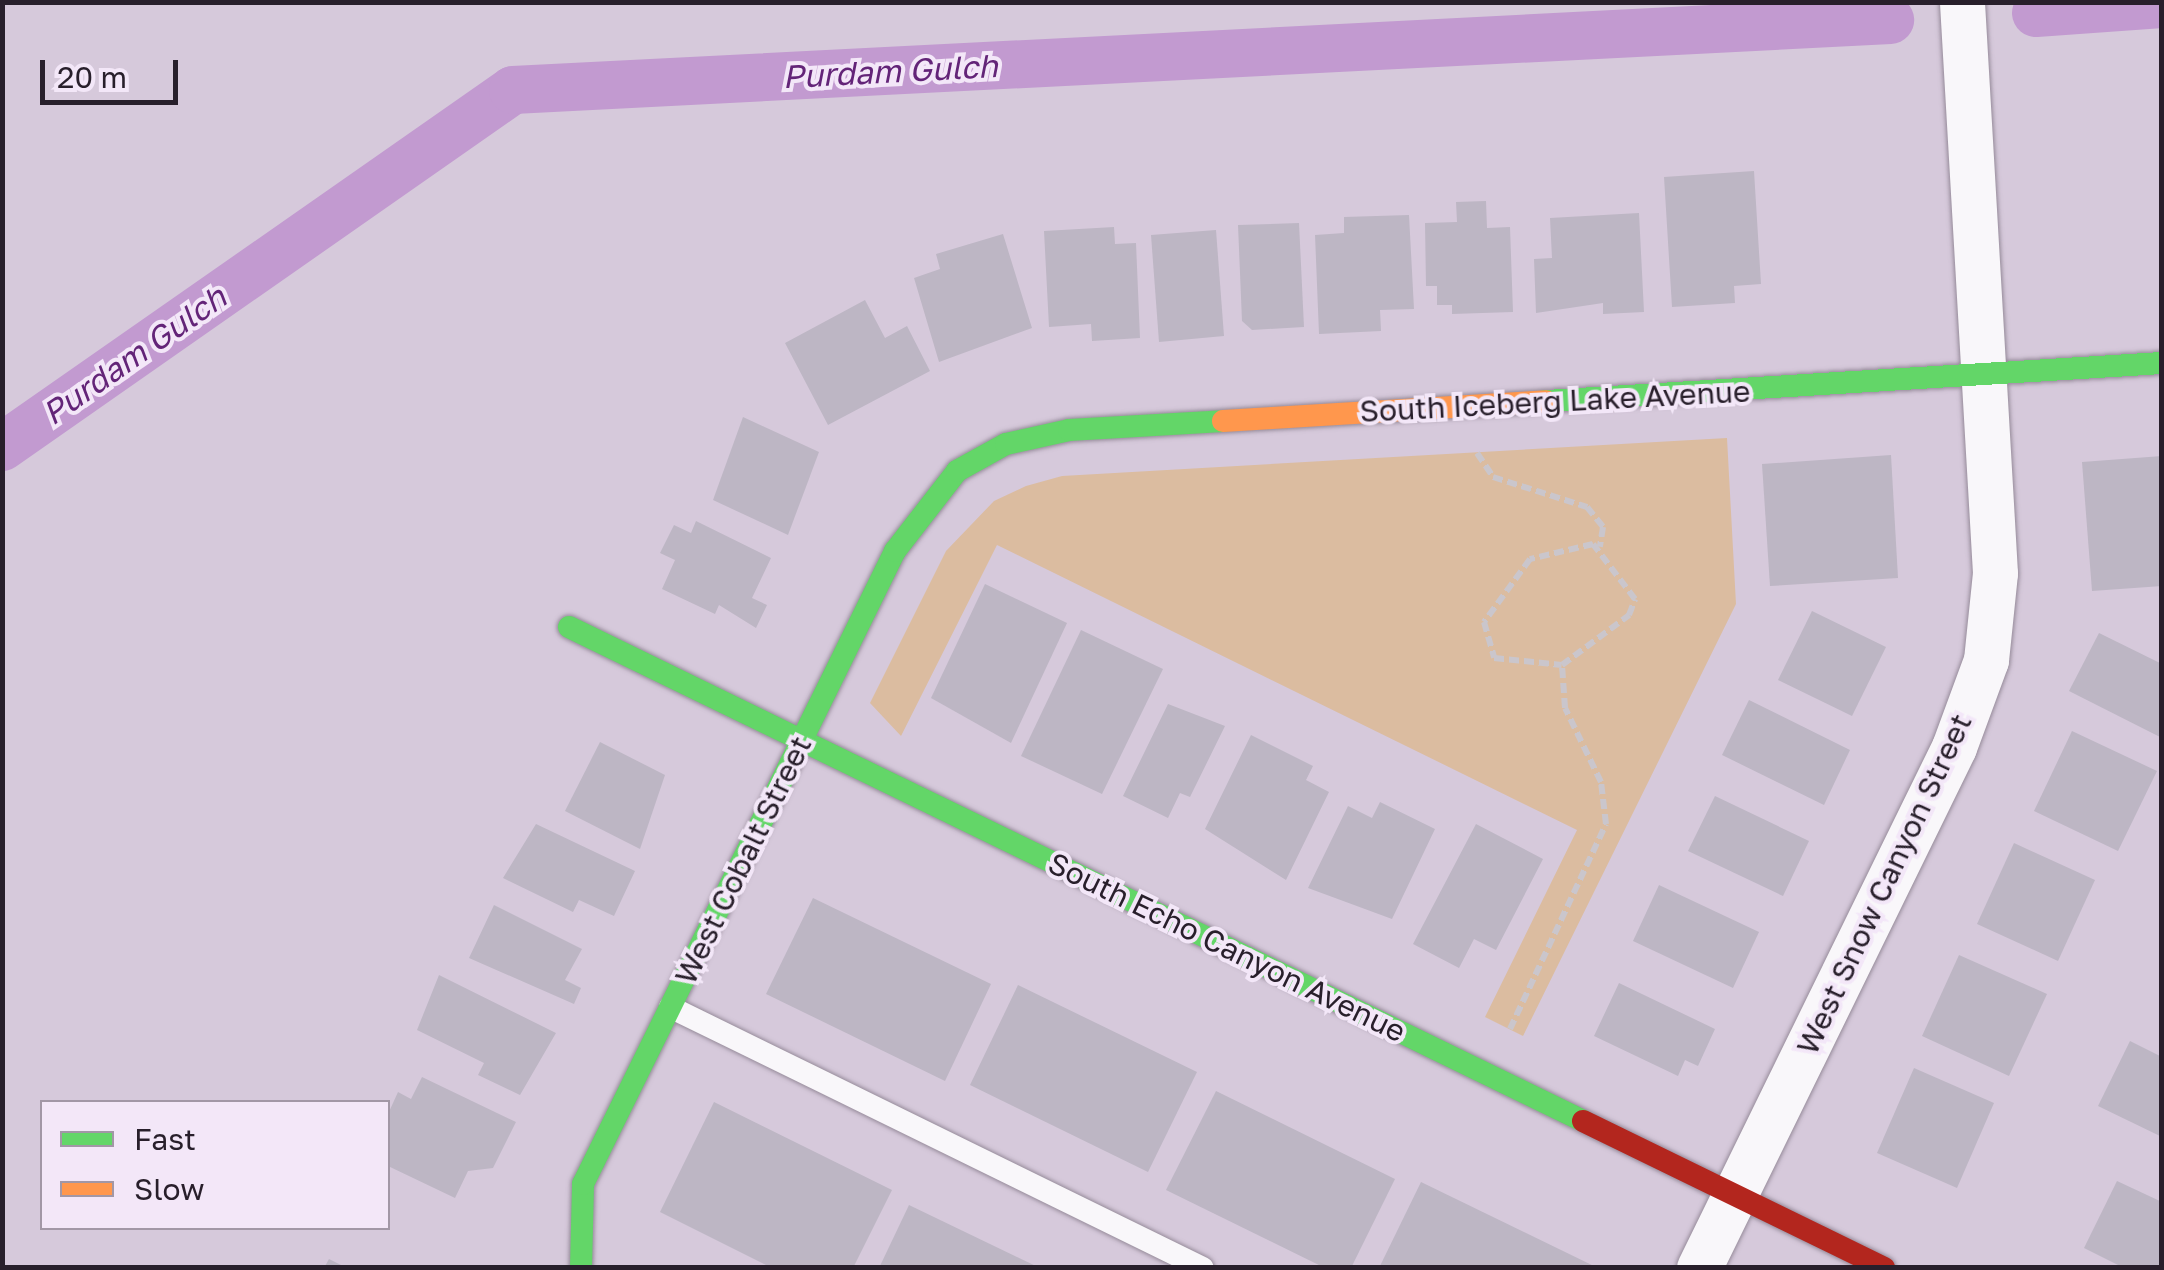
<!DOCTYPE html>
<html>
<head>
<meta charset="utf-8">
<style>
	body { margin:0 }
	#map { position:relative; width:2164px; height:1270px; overflow:hidden; background:#d6c9db; font-family:"Golos Text",sans-serif }
	div>[style] { position:absolute }
	.green>* { inset:0; background:#dbbca0 }
	.canal>* { height:48px; margin:-24px; padding:0 24px; transform-origin:24px; border-radius:24px; background:#c29ad0 }
	.building>* { inset:0; background:#bdb6c4 }
	.path>* { height:6px; margin-top:-3px; transform-origin:0; background:repeating-linear-gradient(90deg,#cac6cc 0 10px,transparent 0 15px) }
	.roads { filter:drop-shadow(0 0 2px #968b9a) drop-shadow(0 0 2px #968b9a) }
	.lane>* { height:22px; margin:-11px; padding:0 11px; transform-origin:11px; border-radius:11px; background:#f9f7fa }
	.street>* { height:45px; margin:-22.5px; padding:0 22.5px; transform-origin:22.5px; border-radius:22.5px; background:#f9f7fa }
	.fast>* { height:22px; margin:-11px; padding:0 11px; transform-origin:11px; border-radius:11px; background:#63d668 }
	.slow>* { height:22px; margin:-11px; padding:0 11px; transform-origin:11px; border-radius:11px; background:#ff974d }
	.jam>* { height:22px; margin:-11px; padding:0 11px; transform-origin:11px; border-radius:11px; background:#b3261e }
	span { translate:-50% -50%; white-space:nowrap; text-align:center; line-height:1.15; -webkit-text-stroke:8px #f3e7f8; paint-order:stroke }
	.street-label { font-size:30px; color:#281f2b }
	.water-label { font-size:32px; color:#632478; font-style:italic }
	.frame { position:absolute; inset:0; border:5px solid #281f2b; pointer-events:none }
	.legend { position:absolute; left:40px; top:1100px; width:350px; height:130px; box-sizing:border-box; background:#f3e7f8; border:2px solid #a297a6; margin:0; padding:12px 18px; list-style:none; font-size:30px; color:#281f2b }
	.legend li { display:flex; align-items:center; gap:20px; height:50px }
	.legend b { width:50px; border:2px solid #a297a6 }
	.scale { position:absolute; left:40px; top:60px; width:138px; height:45px; box-sizing:border-box; border:5px solid #281f2b; border-top:0; padding-left:12px; font-size:30px; line-height:35px; white-space:nowrap; color:#281f2b; -webkit-text-stroke:8px #f3e7f8; paint-order:stroke }
</style>
</head>
<body>
<div id="map">
	<div class="green">
		<i style="clip-path:polygon(1727px 438px,1736px 604px,1523px 1036px,1485px 1017px,1577px 830px,997px 545px,901px 736px,870px 703px,946px 551px,994px 501px,1026px 486px,1062px 476px)"></i>
	</div>
	<div class="canal">
		<i style="left:2036px;top:13px;width:126px;rotate:-4.1deg"></i>
		<i style="left:2px;top:447px;width:623px;rotate:-34.94deg"></i>
		<i style="left:513px;top:90px;width:1379px;rotate:-2.91deg"></i>
	</div>
	<div class="building">
		<i style="clip-path:polygon(1754px 171px,1761px 284px,1734px 286px,1735px 303px,1672px 307px,1664px 177px)"></i>
		<i style="clip-path:polygon(1486px 201px,1487px 228px,1510px 227px,1513px 312px,1452px 314px,1452px 305px,1437px 305px,1437px 286px,1426px 286px,1425px 223px,1457px 222px,1456px 202px)"></i>
		<i style="clip-path:polygon(1639px 213px,1644px 312px,1603px 314px,1603px 303px,1536px 313px,1534px 259px,1552px 258px,1550px 218px)"></i>
		<i style="clip-path:polygon(1409px 215px,1414px 309px,1380px 310px,1381px 331px,1319px 334px,1315px 235px,1344px 233px,1344px 217px)"></i>
		<i style="clip-path:polygon(1299px 223px,1304px 327px,1252px 330px,1242px 321px,1238px 225px)"></i>
		<i style="clip-path:polygon(1114px 227px,1115px 244px,1136px 243px,1140px 338px,1092px 341px,1091px 324px,1049px 327px,1044px 231px)"></i>
		<i style="clip-path:polygon(1216px 230px,1224px 336px,1159px 342px,1151px 235px)"></i>
		<i style="clip-path:polygon(1003px 234px,1032px 328px,939px 362px,914px 278px,940px 269px,936px 254px)"></i>
		<i style="clip-path:polygon(865px 300px,885px 338px,907px 326px,930px 371px,828px 425px,785px 343px)"></i>
		<i style="clip-path:polygon(743px 417px,819px 452px,788px 535px,713px 500px)"></i>
		<i style="clip-path:polygon(1891px 455px,1898px 578px,1770px 586px,1762px 464px)"></i>
		<i style="clip-path:polygon(2162px 456px,2162px 586px,2092px 591px,2082px 462px)"></i>
		<i style="clip-path:polygon(696px 521px,771px 558px,752px 598px,767px 605px,756px 628px,719px 605px,715px 614px,662px 589px,675px 560px,660px 553px,674px 525px,691px 533px)"></i>
		<i style="clip-path:polygon(985px 584px,1067px 623px,1011px 743px,931px 698px)"></i>
		<i style="clip-path:polygon(1812px 611px,1886px 647px,1852px 716px,1778px 680px)"></i>
		<i style="clip-path:polygon(1081px 630px,1163px 669px,1102px 794px,1021px 756px)"></i>
		<i style="clip-path:polygon(2099px 633px,2162px 664px,2162px 738px,2069px 691px)"></i>
		<i style="clip-path:polygon(1749px 700px,1850px 750px,1824px 805px,1722px 755px)"></i>
		<i style="clip-path:polygon(1168px 704px,1225px 726px,1190px 797px,1180px 793px,1168px 818px,1123px 796px)"></i>
		<i style="clip-path:polygon(2072px 731px,2157px 771px,2118px 851px,2034px 811px)"></i>
		<i style="clip-path:polygon(1251px 735px,1313px 766px,1306px 780px,1329px 792px,1286px 880px,1205px 829px)"></i>
		<i style="clip-path:polygon(600px 742px,665px 775px,640px 849px,565px 811px)"></i>
		<i style="clip-path:polygon(1715px 796px,1809px 841px,1783px 896px,1688px 851px)"></i>
		<i style="clip-path:polygon(1380px 802px,1435px 829px,1392px 919px,1308px 888px,1348px 806px,1372px 818px)"></i>
		<i style="clip-path:polygon(536px 824px,635px 871px,614px 916px,579px 900px,573px 912px,503px 878px)"></i>
		<i style="clip-path:polygon(1476px 824px,1543px 859px,1496px 950px,1474px 939px,1459px 968px,1413px 944px)"></i>
		<i style="clip-path:polygon(2014px 843px,2095px 880px,2058px 961px,1977px 924px)"></i>
		<i style="clip-path:polygon(1659px 885px,1759px 932px,1733px 988px,1633px 941px)"></i>
		<i style="clip-path:polygon(813px 898px,991px 984px,945px 1081px,766px 994px)"></i>
		<i style="clip-path:polygon(494px 905px,582px 949px,565px 980px,581px 988px,574px 1004px,469px 958px)"></i>
		<i style="clip-path:polygon(1959px 955px,2047px 994px,2009px 1076px,1922px 1036px)"></i>
		<i style="clip-path:polygon(439px 975px,556px 1033px,520px 1095px,478px 1075px,484px 1063px,417px 1030px)"></i>
		<i style="clip-path:polygon(1619px 983px,1715px 1029px,1698px 1066px,1685px 1060px,1678px 1076px,1594px 1036px)"></i>
		<i style="clip-path:polygon(1018px 985px,1197px 1072px,1148px 1172px,970px 1085px)"></i>
		<i style="clip-path:polygon(2130px 1041px,2162px 1057px,2162px 1137px,2098px 1106px)"></i>
		<i style="clip-path:polygon(1914px 1068px,1994px 1103px,1957px 1188px,1877px 1153px)"></i>
		<i style="clip-path:polygon(422px 1077px,516px 1122px,493px 1168px,468px 1171px,455px 1198px,388px 1166px,388px 1114px,398px 1092px,411px 1099px)"></i>
		<i style="clip-path:polygon(1216px 1091px,1395px 1179px,1351px 1268px,1325px 1268px,1166px 1190px)"></i>
		<i style="clip-path:polygon(714px 1102px,892px 1190px,853px 1268px,772px 1268px,660px 1212px)"></i>
		<i style="clip-path:polygon(2117px 1181px,2162px 1202px,2162px 1268px,2124px 1268px,2084px 1248px)"></i>
		<i style="clip-path:polygon(1421px 1182px,1598px 1268px,1379px 1268px)"></i>
		<i style="clip-path:polygon(909px 1205px,1040px 1268px,879px 1268px)"></i>
		<i style="clip-path:polygon(329px 1259px,347px 1268px,324px 1268px)"></i>
	</div>
	<div class="path">
		<i style="left:1477px;top:453px;width:29px;rotate:56deg"></i>
		<i style="left:1493px;top:477px;width:99px;rotate:17.7deg"></i>
		<i style="left:1587px;top:507px;width:26px;rotate:51deg"></i>
		<i style="left:1603px;top:527px;width:20px;rotate:99deg"></i>
		<i style="left:1510px;top:1029px;width:226px;rotate:-64.9deg"></i>
		<i style="left:1606px;top:824px;width:42px;rotate:-96.8deg"></i>
		<i style="left:1601px;top:782px;width:82px;rotate:-115.9deg"></i>
		<i style="left:1565px;top:708px;width:43px;rotate:-94deg"></i>
		<i style="left:1562px;top:665px;width:84px;rotate:-36.7deg"></i>
		<i style="left:1629px;top:615px;width:17px;rotate:-69deg"></i>
		<i style="left:1635px;top:599px;width:69px;rotate:-127.4deg"></i>
		<i style="left:1593px;top:544px;width:65px;rotate:166.6deg"></i>
		<i style="left:1530px;top:559px;width:78px;rotate:126.1deg"></i>
		<i style="left:1484px;top:622px;width:37px;rotate:74deg"></i>
		<i style="left:1494px;top:658px;width:68px;rotate:5.9deg"></i>
	</div>
	<div class="roads">
		<div class="lane">
			<i style="left:670px;top:1007px;width:593px;rotate:26.09deg"></i>
		</div>
		<div class="street">
			<i style="left:1699px;top:1268px;width:580px;rotate:-63.92deg"></i>
			<i style="left:1954px;top:747px;width:93px;rotate:-69.8deg"></i>
			<i style="left:1986px;top:660px;width:87px;rotate:-84.1deg"></i>
			<i style="left:1995px;top:573px;width:572px;rotate:-93.31deg"></i>
		</div>
		<div class="fast">
			<i style="left:1546px;top:401px;width:617px;rotate:-3.53deg"></i>
			<i style="left:569px;top:627px;width:1128px;rotate:25.97deg"></i>
			<i style="left:581px;top:1268px;width:84px;rotate:-88.6deg"></i>
			<i style="left:583px;top:1184px;width:706px;rotate:-63.76deg"></i>
			<i style="left:895px;top:551px;width:101px;rotate:-52.2deg"></i>
			<i style="left:957px;top:471px;width:56px;rotate:-28.9deg"></i>
			<i style="left:1006px;top:444px;width:65px;rotate:-12.5deg"></i>
			<i style="left:1069px;top:430px;width:154px;rotate:-3.3deg"></i>
		</div>
		<div class="slow">
			<i style="left:1223px;top:421px;width:324px;rotate:-3.5deg"></i>
		</div>
		<div class="jam">
			<i style="left:1583px;top:1121px;width:335px;rotate:26deg"></i>
		</div>
	</div>
	<div class="street-label">
		<span style="left:1555px;top:401px;rotate:-3deg">South Iceberg Lake Avenue</span>
		<span style="left:743px;top:860px;rotate:-64deg">West Cobalt Street</span>
		<span style="left:1884px;top:884px;rotate:-65deg">West Snow Canyon Street</span>
		<span style="left:1227px;top:947px;rotate:26deg">South Echo Canyon Avenue</span>
	</div>
	<div class="water-label">
		<span style="left:890px;top:71px;rotate:-3deg">Purdam Gulch</span>
		<span style="left:134px;top:355px;rotate:-35deg">Purdam Gulch</span>
	</div>
	<div class="frame"></div>
	<ul class="legend">
	<li><b style="height:12px;background:#63d668"></b>Fast</li>
	<li><b style="height:12px;background:#ff974d"></b>Slow</li>
	</ul>
	<div class="scale">20 m</div>
</div>
</body>
</html>
